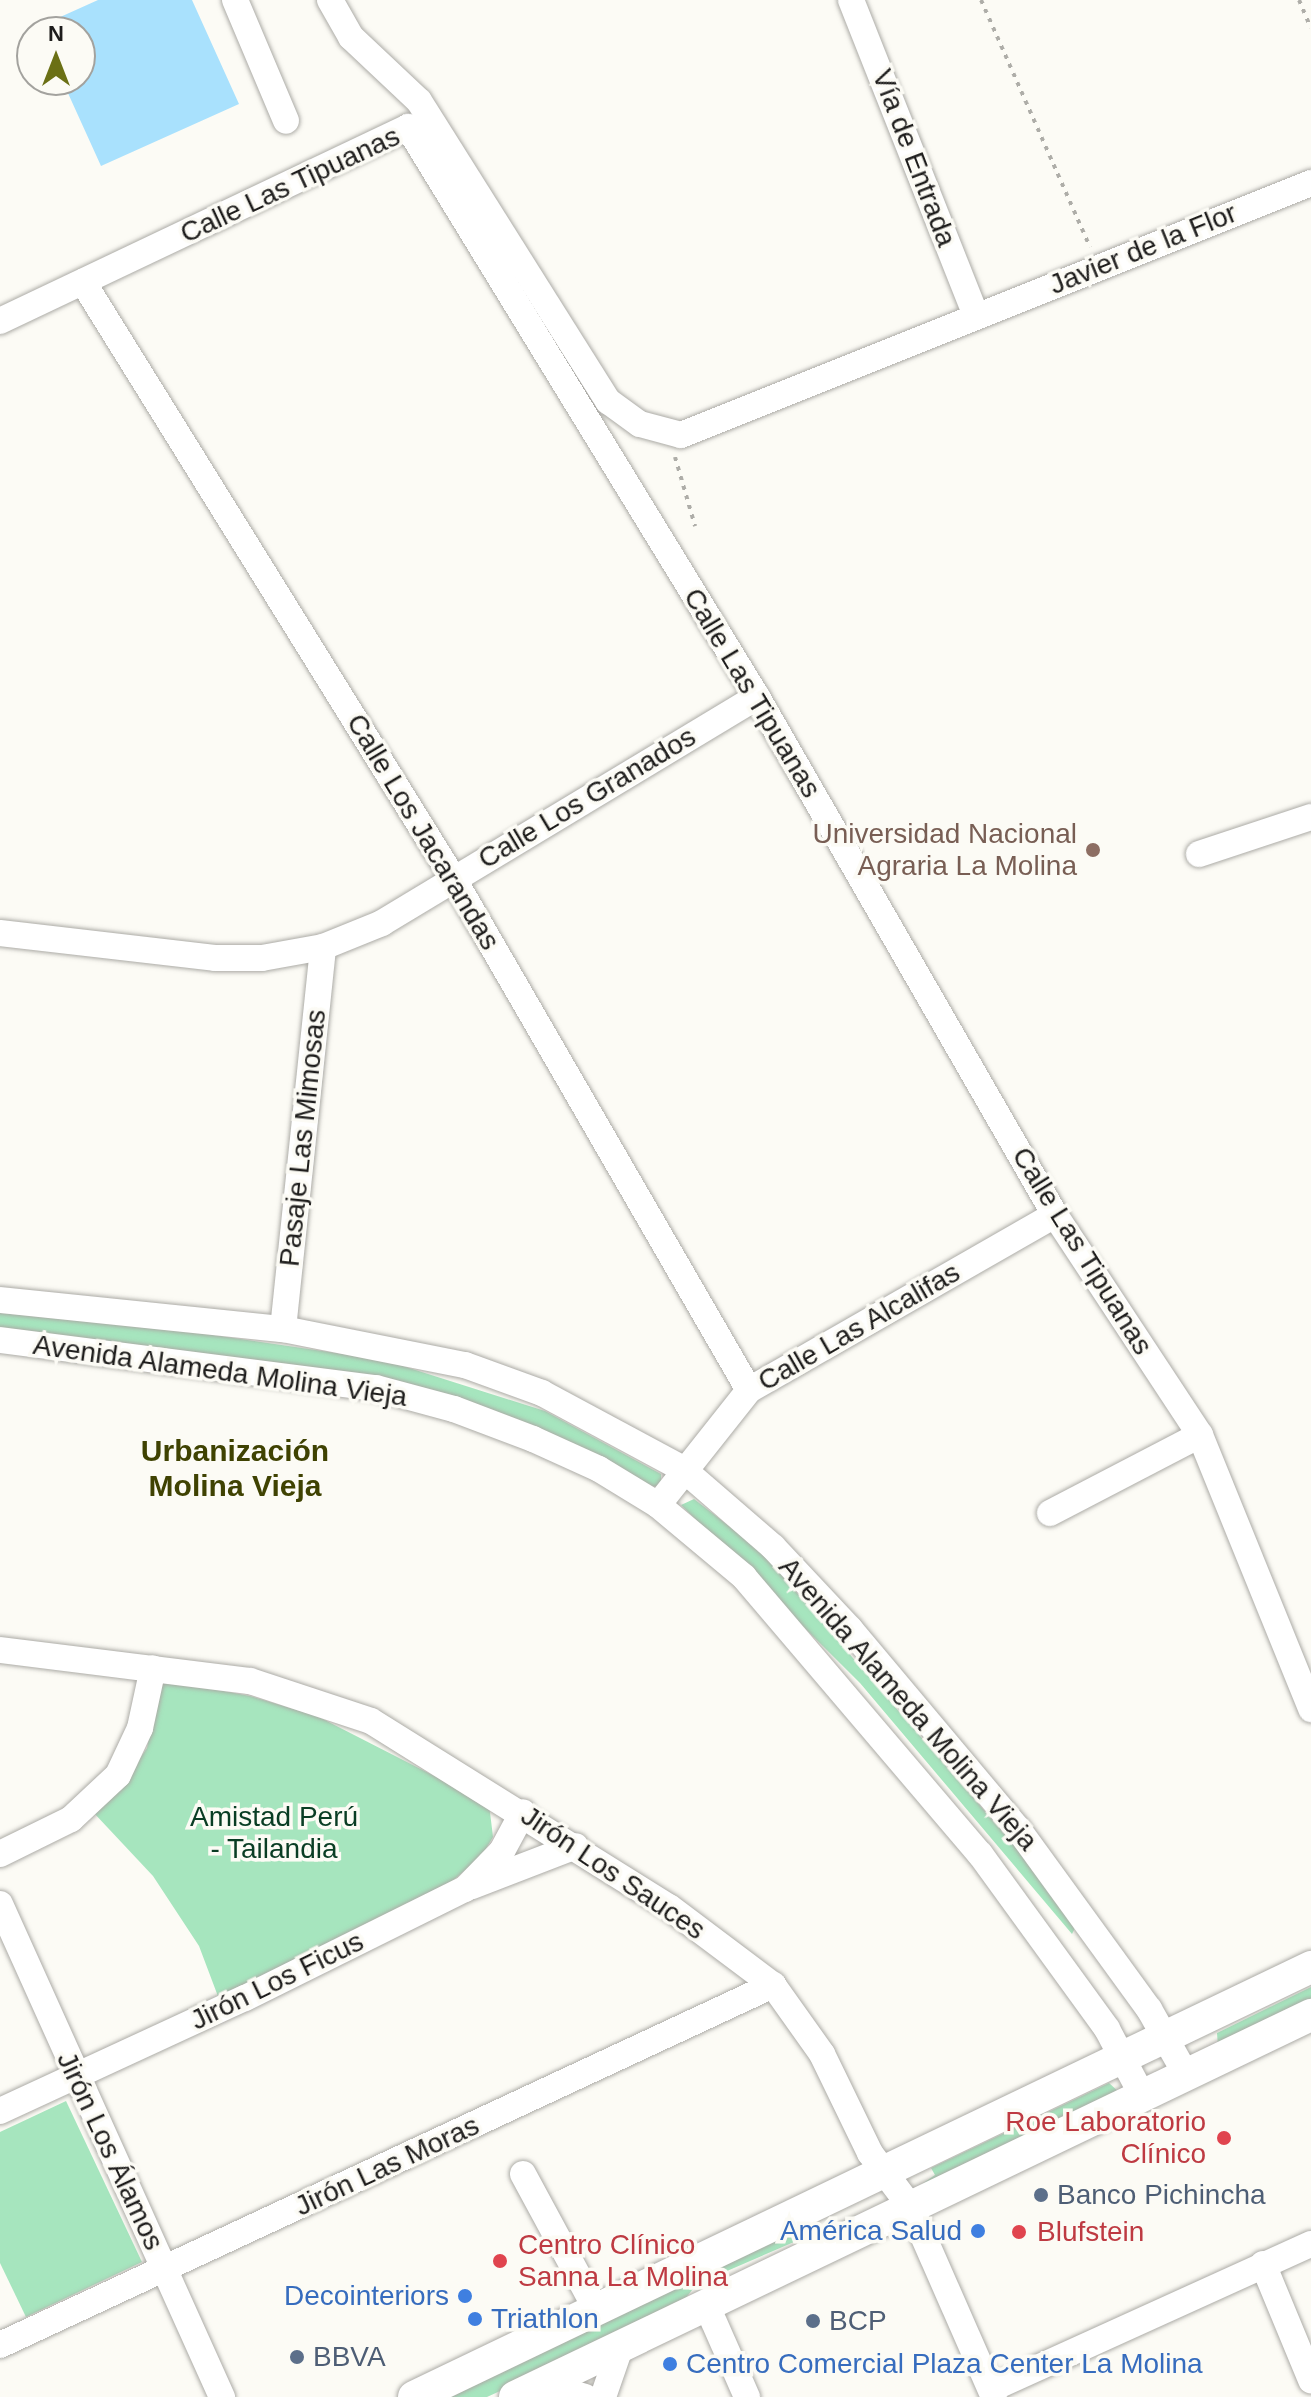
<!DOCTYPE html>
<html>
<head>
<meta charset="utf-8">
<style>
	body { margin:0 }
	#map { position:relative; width:1311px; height:2397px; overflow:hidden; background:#fcfbf5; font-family:Helvetica,sans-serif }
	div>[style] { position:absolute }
	.green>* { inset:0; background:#a6e5be }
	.water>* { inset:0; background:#a9e1fd }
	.path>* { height:4px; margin-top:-2px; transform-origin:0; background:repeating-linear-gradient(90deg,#aeada8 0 4px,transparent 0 10px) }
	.roads { filter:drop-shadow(0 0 2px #acaba6) drop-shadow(0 0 2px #acaba6) }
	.minor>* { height:26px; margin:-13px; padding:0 13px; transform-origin:13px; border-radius:13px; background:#fff }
	.major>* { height:32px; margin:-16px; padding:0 16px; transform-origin:16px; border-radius:16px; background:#fff }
	.dots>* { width:22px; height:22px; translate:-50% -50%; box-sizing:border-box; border:4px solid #fcfbf5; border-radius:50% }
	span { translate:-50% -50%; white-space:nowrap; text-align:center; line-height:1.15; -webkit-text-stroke:7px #fcfbf5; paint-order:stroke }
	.street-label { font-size:28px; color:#1e1d1c }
	.education-label { font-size:28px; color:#785e54 }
	.right { translate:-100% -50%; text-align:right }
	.park-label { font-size:28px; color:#093d24 }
	.health-label { font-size:28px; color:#be3a42 }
	.left { translate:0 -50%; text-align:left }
	.service-label { font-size:28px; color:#4e5e75 }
	.shop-label { font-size:28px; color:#366cbe }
	.neighbourhood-label { font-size:30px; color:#3f4202; font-weight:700 }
	.north { position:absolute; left:16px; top:16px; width:80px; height:80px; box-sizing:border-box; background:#fcfbf5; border:2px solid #a3a29e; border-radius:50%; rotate:0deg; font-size:22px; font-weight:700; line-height:32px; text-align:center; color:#1e1d1c }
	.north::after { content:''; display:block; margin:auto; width:28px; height:36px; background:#6b7015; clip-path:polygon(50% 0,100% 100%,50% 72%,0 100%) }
</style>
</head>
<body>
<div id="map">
	<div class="green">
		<i style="clip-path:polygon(0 1313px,172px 1329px,384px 1360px,545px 1411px,661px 1474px,661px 1485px,651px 1487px,529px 1425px,0 1333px)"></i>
		<i style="clip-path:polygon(694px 1499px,760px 1550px,1062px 1901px,1077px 1924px,1072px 1934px,860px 1683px,681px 1505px)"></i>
		<i style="clip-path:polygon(160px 1679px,250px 1696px,317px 1716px,489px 1804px,493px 1837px,481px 1857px,445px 1887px,219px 1999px,199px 1946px,153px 1876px,93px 1812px,119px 1790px,147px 1748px)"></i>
		<i style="clip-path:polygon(1311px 1987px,1311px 2007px,1218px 2046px,1217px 2033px)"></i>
		<i style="clip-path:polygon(1109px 2083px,1120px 2093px,919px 2186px,935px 2175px,931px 2168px)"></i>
		<i style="clip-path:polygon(66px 2101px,142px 2262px,26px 2317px,0 2263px,0 2132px)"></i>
		<i style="clip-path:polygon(795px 2225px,801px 2234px,794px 2242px,697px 2284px,676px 2310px,487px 2397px,447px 2397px,503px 2372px,523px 2351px)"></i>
	</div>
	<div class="water">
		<i style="clip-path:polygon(98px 0,192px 0,239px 104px,101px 166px,62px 80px,80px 80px,80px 32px,40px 32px,38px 27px)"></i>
	</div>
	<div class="path">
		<i style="left:981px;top:0;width:270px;rotate:66.2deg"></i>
		<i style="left:1299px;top:0;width:30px;rotate:67deg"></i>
		<i style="left:675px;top:457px;width:72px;rotate:73.8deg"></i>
	</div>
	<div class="roads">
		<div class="minor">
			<i style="left:235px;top:0;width:131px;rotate:67.1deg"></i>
			<i style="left:330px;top:0;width:43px;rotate:60.4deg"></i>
			<i style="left:351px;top:37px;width:93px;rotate:43.3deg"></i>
			<i style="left:419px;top:101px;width:355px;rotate:57.8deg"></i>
			<i style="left:608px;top:401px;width:39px;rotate:36deg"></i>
			<i style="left:640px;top:424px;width:42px;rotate:15deg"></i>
			<i style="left:681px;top:435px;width:679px;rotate:-21.8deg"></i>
			<i style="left:851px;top:0;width:340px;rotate:68.4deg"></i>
			<i style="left:83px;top:282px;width:702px;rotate:58.17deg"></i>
			<i style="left:453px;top:878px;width:591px;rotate:59.97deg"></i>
			<i style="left:0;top:321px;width:452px;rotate:-25.4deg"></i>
			<i style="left:408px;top:127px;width:668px;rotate:58.52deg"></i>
			<i style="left:757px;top:697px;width:598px;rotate:60.09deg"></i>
			<i style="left:1055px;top:1215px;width:263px;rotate:56.6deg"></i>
			<i style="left:1200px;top:1435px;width:296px;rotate:67.9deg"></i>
			<i style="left:1199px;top:854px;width:118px;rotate:-18.3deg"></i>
			<i style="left:0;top:933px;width:216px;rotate:6.6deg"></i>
			<i style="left:215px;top:958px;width:47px"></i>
			<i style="left:262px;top:958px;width:62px;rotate:-10.2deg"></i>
			<i style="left:323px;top:947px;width:64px;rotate:-22.1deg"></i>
			<i style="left:382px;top:923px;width:438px;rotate:-31.1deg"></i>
			<i style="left:0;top:1300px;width:284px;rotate:5.9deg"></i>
			<i style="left:283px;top:1329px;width:186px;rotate:11.2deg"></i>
			<i style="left:465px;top:1365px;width:82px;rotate:20deg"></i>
			<i style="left:542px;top:1393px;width:160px;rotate:28.3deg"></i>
			<i style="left:683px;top:1469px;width:119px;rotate:40.9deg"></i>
			<i style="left:773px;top:1547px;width:112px;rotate:46.8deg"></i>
			<i style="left:850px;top:1629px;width:261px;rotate:50deg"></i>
			<i style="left:1018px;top:1829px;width:223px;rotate:54deg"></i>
			<i style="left:1149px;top:2009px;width:73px;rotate:60.6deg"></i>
			<i style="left:283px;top:1329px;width:384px;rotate:-84deg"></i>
			<i style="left:0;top:1340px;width:379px;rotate:7.3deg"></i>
			<i style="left:376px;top:1388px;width:81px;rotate:15.1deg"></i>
			<i style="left:454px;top:1409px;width:85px;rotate:20.8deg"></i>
			<i style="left:533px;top:1439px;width:72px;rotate:24.4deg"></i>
			<i style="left:599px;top:1469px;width:69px;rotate:31.4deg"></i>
			<i style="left:658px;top:1505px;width:112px;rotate:39.9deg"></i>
			<i style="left:744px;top:1577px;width:364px;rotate:49.6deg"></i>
			<i style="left:980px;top:1854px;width:216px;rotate:54deg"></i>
			<i style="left:1107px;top:2029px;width:75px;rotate:62.1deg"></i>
			<i style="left:658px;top:1505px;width:147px;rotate:-51.6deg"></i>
			<i style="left:749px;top:1390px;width:353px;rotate:-29.8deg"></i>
			<i style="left:1050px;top:1513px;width:169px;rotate:-27.5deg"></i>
			<i style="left:0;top:1650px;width:252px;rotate:7.1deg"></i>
			<i style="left:250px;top:1681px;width:127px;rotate:18.3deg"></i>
			<i style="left:371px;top:1721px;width:351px;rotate:32deg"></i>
			<i style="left:669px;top:1907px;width:130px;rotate:36.9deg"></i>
			<i style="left:773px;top:1985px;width:85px;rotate:54.6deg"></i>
			<i style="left:822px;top:2054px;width:110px;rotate:64.1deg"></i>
			<i style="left:870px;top:2153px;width:66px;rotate:53deg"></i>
			<i style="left:910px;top:2206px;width:209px;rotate:66.3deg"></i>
			<i style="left:0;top:1854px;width:79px;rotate:-26.2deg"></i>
			<i style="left:71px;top:1819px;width:64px;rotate:-43.1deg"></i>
			<i style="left:118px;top:1775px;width:52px;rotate:-64.9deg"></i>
			<i style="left:140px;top:1728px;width:61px;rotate:-77.8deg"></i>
			<i style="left:472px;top:1886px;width:111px;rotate:-21deg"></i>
			<i style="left:0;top:1904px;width:541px;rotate:65.76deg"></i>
			<i style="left:0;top:2111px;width:270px;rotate:-24.8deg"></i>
			<i style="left:245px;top:1998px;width:246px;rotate:-26.4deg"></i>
			<i style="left:465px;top:1889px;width:53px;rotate:-45.8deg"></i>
			<i style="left:502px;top:1851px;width:44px;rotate:-61.7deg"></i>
			<i style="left:523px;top:2174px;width:153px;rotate:61.6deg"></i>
			<i style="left:1263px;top:2264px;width:126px;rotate:67.5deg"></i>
			<i style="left:706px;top:2304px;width:102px;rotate:66.2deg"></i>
			<i style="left:0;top:2345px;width:853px;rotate:-24.97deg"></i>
			<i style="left:542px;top:2384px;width:45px;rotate:16.8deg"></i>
			<i style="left:991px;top:2389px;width:351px;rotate:-24.4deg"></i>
			<i style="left:603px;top:2397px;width:55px;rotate:-70.9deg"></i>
		</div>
		<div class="major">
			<i style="left:414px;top:2397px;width:995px;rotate:-25.61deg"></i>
			<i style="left:515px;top:2397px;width:883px;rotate:-25.64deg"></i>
		</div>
	</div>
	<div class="dots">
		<i style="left:1093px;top:850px;background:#8d6e63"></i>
		<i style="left:1224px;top:2138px;background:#e0444e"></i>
		<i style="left:1041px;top:2195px;background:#5c6f8a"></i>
		<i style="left:978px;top:2231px;background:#3f7fe0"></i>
		<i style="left:1019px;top:2232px;background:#e0444e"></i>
		<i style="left:500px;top:2261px;background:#e0444e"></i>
		<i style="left:465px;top:2296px;background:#3f7fe0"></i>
		<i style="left:475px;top:2319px;background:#3f7fe0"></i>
		<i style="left:813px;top:2321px;background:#5c6f8a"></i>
		<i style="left:297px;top:2357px;background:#5c6f8a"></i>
		<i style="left:670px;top:2364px;background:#3f7fe0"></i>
	</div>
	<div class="street-label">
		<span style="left:914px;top:158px;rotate:69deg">Vía de Entrada</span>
		<span style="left:290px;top:185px;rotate:-25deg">Calle Las Tipuanas</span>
		<span style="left:1143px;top:249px;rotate:-22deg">Javier de la Flor</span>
		<span style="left:752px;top:693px;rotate:59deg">Calle Las Tipuanas</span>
		<span style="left:587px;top:798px;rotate:-31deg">Calle Los Granados</span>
		<span style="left:423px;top:832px;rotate:59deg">Calle Los Jacarandas</span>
		<span style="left:303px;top:1138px;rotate:-84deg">Pasaje Las Mimosas</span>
		<span style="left:1082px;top:1251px;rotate:58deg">Calle Las Tipuanas</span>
		<span style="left:859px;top:1327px;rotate:-30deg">Calle Las Alcalifas</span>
		<span style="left:220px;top:1371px;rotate:8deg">Avenida Alameda Molina Vieja</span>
		<span style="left:908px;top:1704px;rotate:49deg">Avenida Alameda Molina Vieja</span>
		<span style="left:613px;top:1873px;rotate:34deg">Jirón Los Sauces</span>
		<span style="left:277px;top:1981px;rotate:-26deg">Jirón Los Ficus</span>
		<span style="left:110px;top:2151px;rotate:65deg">Jirón Los Álamos</span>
		<span style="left:387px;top:2166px;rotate:-25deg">Jirón Las Moras</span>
	</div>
	<div class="education-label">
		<span class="right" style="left:1077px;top:850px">Universidad Nacional<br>Agraria La Molina</span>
	</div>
	<div class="park-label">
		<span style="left:274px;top:1833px">Amistad Perú<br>- Tailandia</span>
	</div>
	<div class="health-label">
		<span class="right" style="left:1206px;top:2138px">Roe Laboratorio<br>Clínico</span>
		<span class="left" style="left:1037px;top:2232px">Blufstein</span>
		<span class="left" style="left:518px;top:2261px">Centro Clínico<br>Sanna La Molina</span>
	</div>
	<div class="service-label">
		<span class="left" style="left:1057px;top:2195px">Banco Pichincha</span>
		<span class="left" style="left:829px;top:2321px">BCP</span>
		<span class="left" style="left:313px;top:2357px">BBVA</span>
	</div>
	<div class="shop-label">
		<span class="right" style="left:962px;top:2231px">América Salud</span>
		<span class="right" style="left:449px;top:2296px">Decointeriors</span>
		<span class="left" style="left:491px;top:2319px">Triathlon</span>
		<span class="left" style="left:686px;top:2364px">Centro Comercial Plaza Center La Molina</span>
	</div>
	<div class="neighbourhood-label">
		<span style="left:235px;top:1468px">Urbanización<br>Molina Vieja</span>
	</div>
	<div class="north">N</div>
</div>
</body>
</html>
